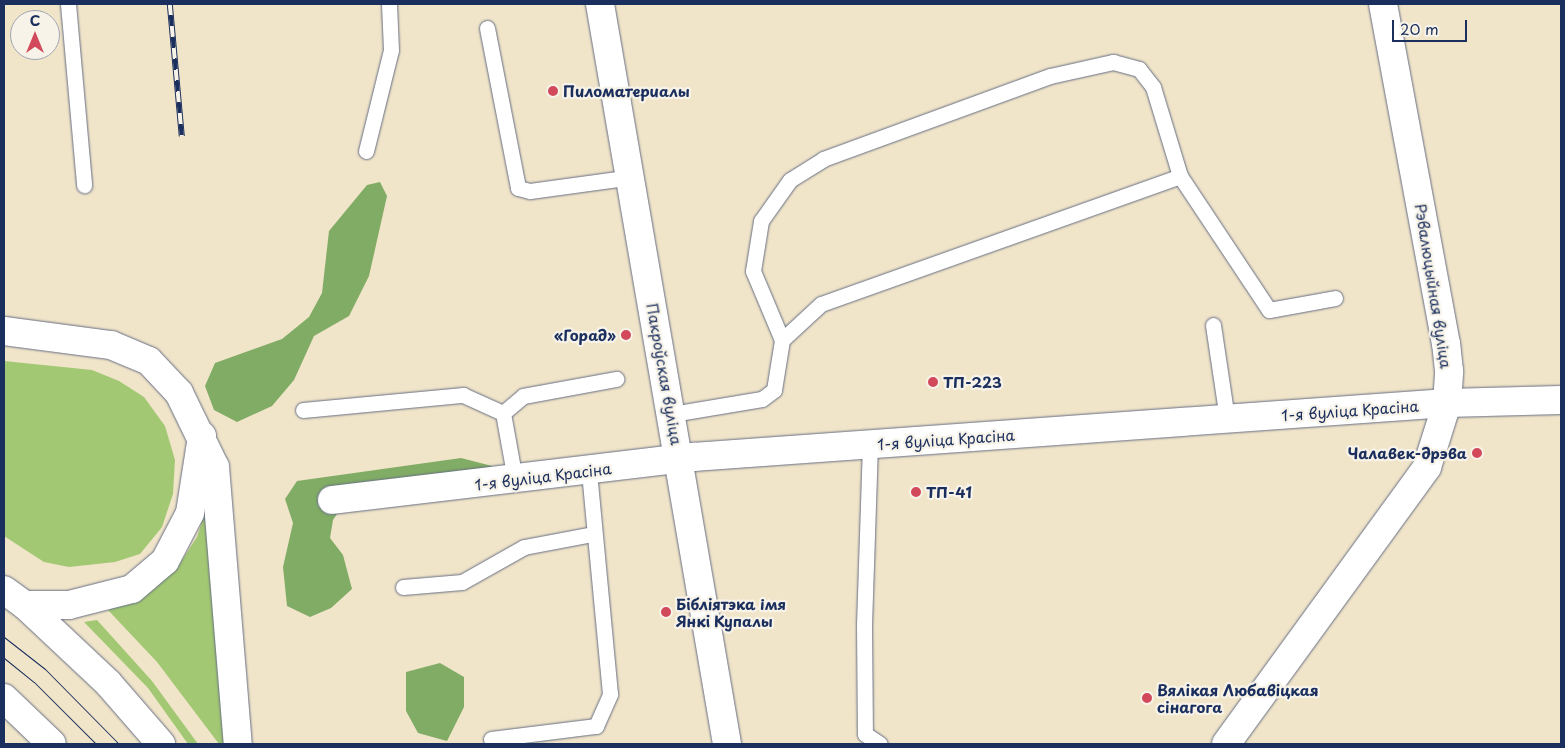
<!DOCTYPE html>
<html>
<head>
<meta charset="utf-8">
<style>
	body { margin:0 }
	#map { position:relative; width:1565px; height:748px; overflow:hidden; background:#f0e4c9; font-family:"Playpen Sans",sans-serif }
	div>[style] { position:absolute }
	.green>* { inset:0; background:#a2c873 }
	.forest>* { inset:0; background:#81ac65 }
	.roads { filter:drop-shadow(0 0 1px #666e83) drop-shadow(0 0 1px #666e83) }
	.service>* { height:15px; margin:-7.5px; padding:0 7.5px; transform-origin:7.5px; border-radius:7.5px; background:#fff }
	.minor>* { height:28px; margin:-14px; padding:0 14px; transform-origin:14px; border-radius:14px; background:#fff }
	.primary>* { height:28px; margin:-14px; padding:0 14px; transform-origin:14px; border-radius:14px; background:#fff }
	.tram>* { height:1px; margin:-0.5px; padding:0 0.5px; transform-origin:0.5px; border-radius:0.5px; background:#1b2f5e }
	.rail>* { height:5.5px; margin-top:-2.75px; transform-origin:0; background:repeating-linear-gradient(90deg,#f7f3e8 0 11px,#1b2f5e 0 22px); box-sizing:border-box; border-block:1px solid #1b2f5e }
	.dots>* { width:14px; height:14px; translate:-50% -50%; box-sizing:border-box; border:2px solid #f7f3e8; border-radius:50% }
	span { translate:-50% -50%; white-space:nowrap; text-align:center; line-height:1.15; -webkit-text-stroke:4.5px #f7f3e8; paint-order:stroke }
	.poi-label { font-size:15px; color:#1b2f5e; font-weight:700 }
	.left { translate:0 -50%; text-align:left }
	.right { translate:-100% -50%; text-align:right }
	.street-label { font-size:15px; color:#1b2f5e }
	.frame { position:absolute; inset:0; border:5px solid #1b2f5e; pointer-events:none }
	.north { position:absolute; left:10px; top:10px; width:50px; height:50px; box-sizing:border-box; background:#f7f3e8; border:1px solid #9fa5b1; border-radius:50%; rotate:0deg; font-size:14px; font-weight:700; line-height:20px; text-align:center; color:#1b2f5e }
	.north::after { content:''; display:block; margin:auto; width:18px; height:22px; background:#d1495b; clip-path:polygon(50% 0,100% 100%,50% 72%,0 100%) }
	.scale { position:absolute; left:1392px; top:20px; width:75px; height:22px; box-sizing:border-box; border:2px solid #1b2f5e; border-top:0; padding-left:6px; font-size:15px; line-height:18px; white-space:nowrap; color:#1b2f5e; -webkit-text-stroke:4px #f7f3e8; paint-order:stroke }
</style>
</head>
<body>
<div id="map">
	<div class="green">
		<i style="clip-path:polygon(4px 361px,92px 370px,119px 381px,144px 397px,165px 426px,175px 460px,173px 494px,162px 527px,140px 554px,115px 562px,69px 567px,44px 562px,4px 536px)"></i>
		<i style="clip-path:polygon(206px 509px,225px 744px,219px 744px,157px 662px,108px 610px,151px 591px,179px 565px,197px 537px)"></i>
		<i style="clip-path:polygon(97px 620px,152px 681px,198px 744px,188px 744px,148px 688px,84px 622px)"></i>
	</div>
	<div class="forest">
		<i style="clip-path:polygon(380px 182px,387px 196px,369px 276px,349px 316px,314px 336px,294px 380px,272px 406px,237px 422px,214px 410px,205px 386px,215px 363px,282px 339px,309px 317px,322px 293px,329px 231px,367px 185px)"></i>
		<i style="clip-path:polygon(461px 458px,492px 466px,489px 481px,350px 494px,333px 520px,330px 538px,343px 555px,352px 589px,331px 608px,310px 617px,287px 606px,283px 567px,293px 523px,285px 499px,297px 481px)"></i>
		<i style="clip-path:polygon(440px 663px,464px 677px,464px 707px,447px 741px,418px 733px,406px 711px,406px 672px)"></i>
	</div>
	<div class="roads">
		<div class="service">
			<i style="left:68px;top:4px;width:182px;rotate:84.9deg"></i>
			<i style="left:487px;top:28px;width:163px;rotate:79deg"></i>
			<i style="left:518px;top:188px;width:12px;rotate:14deg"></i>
			<i style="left:530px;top:191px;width:103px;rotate:-7.8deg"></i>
			<i style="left:366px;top:151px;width:104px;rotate:-76.1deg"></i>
			<i style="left:391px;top:50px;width:46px;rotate:-92.5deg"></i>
			<i style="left:1213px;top:325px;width:95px;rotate:81.5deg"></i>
			<i style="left:782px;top:340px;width:75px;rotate:-112.8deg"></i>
			<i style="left:753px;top:271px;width:51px;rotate:-80.9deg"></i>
			<i style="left:761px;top:221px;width:50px;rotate:-54.7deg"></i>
			<i style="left:790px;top:180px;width:39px;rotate:-32deg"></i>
			<i style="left:823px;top:159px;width:242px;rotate:-20.1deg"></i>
			<i style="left:1050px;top:76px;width:65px;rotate:-12.5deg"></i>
			<i style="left:1113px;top:62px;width:27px;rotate:15deg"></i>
			<i style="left:1139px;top:69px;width:23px;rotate:52deg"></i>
			<i style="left:1153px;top:87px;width:93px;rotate:73.1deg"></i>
			<i style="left:303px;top:410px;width:161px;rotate:-5.4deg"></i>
			<i style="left:463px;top:395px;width:44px;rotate:24.2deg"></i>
			<i style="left:503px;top:413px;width:68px;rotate:79.8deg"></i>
			<i style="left:503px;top:413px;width:26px;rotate:-40deg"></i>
			<i style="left:523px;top:396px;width:95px;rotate:-10.4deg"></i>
			<i style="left:672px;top:414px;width:91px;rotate:-9.5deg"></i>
			<i style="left:762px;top:399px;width:15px;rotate:-37deg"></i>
			<i style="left:774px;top:390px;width:51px;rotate:-80.9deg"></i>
			<i style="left:782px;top:340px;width:53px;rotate:-42.7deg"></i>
			<i style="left:821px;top:304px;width:381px;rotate:-19.6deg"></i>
			<i style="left:1180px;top:176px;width:161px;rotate:56.4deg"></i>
			<i style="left:1269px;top:310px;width:67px;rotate:-10.3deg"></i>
			<i style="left:870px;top:444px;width:181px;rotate:91.9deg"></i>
			<i style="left:864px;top:625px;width:109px;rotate:89.5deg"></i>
			<i style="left:865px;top:734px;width:18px;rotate:34deg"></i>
			<i style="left:403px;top:587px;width:59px;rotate:-4.8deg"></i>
			<i style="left:462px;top:582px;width:71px;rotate:-29.4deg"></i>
			<i style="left:524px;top:547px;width:70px;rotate:-10.7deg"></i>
			<i style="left:491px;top:739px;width:106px;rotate:-7.1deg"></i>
			<i style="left:596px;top:726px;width:35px;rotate:-66deg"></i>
			<i style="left:610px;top:694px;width:225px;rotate:-95.4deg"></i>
		</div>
		<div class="minor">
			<i style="left:600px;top:4px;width:751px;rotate:80.26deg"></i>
			<i style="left:332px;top:500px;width:364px;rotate:-6.8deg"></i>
			<i style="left:693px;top:457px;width:756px;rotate:-4.1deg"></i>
			<i style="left:1447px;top:403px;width:114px;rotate:-1.5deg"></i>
			<i style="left:1226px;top:744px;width:342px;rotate:-54deg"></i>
			<i style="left:1427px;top:467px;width:67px;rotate:-72.6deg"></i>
			<i style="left:1447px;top:403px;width:32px;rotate:-86deg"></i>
			<i style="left:1449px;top:371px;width:27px;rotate:-96deg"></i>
			<i style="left:1446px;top:344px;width:346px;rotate:-100.5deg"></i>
		</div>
		<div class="primary">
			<i style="left:4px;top:331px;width:108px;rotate:7.5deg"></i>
			<i style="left:111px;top:345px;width:41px;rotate:22.8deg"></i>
			<i style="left:149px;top:361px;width:44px;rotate:46.8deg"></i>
			<i style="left:179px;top:393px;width:82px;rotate:64.1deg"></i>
			<i style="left:215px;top:467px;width:278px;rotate:85.3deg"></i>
			<i style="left:4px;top:590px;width:26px;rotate:36deg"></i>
			<i style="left:25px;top:605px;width:114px;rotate:43.2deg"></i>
			<i style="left:108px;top:683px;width:81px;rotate:49deg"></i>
			<i style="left:25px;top:605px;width:44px"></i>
			<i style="left:69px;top:605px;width:65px;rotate:-14.3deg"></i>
			<i style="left:132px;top:589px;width:43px;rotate:-40.3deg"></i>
			<i style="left:165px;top:561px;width:54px;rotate:-62.5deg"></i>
			<i style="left:190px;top:513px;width:78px;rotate:-81.1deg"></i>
			<i style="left:4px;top:698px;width:66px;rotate:43.8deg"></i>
		</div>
	</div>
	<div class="tram">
		<i style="left:4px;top:637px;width:52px;rotate:38deg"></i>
		<i style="left:45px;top:669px;width:105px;rotate:45.4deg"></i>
		<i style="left:4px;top:658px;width:38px;rotate:39deg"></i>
		<i style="left:34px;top:682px;width:88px;rotate:45deg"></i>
	</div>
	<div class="rail">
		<i style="left:170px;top:4px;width:133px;rotate:84.8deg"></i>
	</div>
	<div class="dots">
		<i style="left:553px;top:91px;background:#d1495b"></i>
		<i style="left:626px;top:335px;background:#d1495b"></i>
		<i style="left:933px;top:382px;background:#d1495b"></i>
		<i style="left:1477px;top:453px;background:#d1495b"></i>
		<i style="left:916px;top:492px;background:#d1495b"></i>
		<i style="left:666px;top:612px;background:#d1495b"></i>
		<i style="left:1147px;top:698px;background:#d1495b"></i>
	</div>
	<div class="poi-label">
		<span class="left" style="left:563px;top:91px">Пиломатериалы</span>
		<span class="right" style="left:616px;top:335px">«Горад»</span>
		<span class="left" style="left:943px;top:382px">ТП-223</span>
		<span class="right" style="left:1467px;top:453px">Чалавек-дрэва</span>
		<span class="left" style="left:926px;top:492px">ТП-41</span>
		<span class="left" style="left:676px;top:612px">Бібліятэка імя<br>Янкі Купалы</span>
		<span class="left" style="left:1157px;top:698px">Вялікая Любавіцкая<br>сінагога</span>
	</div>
	<div class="street-label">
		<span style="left:1434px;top:286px;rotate:81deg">Рэвалюцыйная вуліца</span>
		<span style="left:665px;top:374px;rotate:80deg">Пакроўская вуліца</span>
		<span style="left:1350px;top:410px;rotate:-4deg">1-я вуліца Красіна</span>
		<span style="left:946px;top:439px;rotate:-4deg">1-я вуліца Красіна</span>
		<span style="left:543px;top:476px;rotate:-7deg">1-я вуліца Красіна</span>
	</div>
	<div class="frame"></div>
	<div class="north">С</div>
	<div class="scale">20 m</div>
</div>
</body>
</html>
